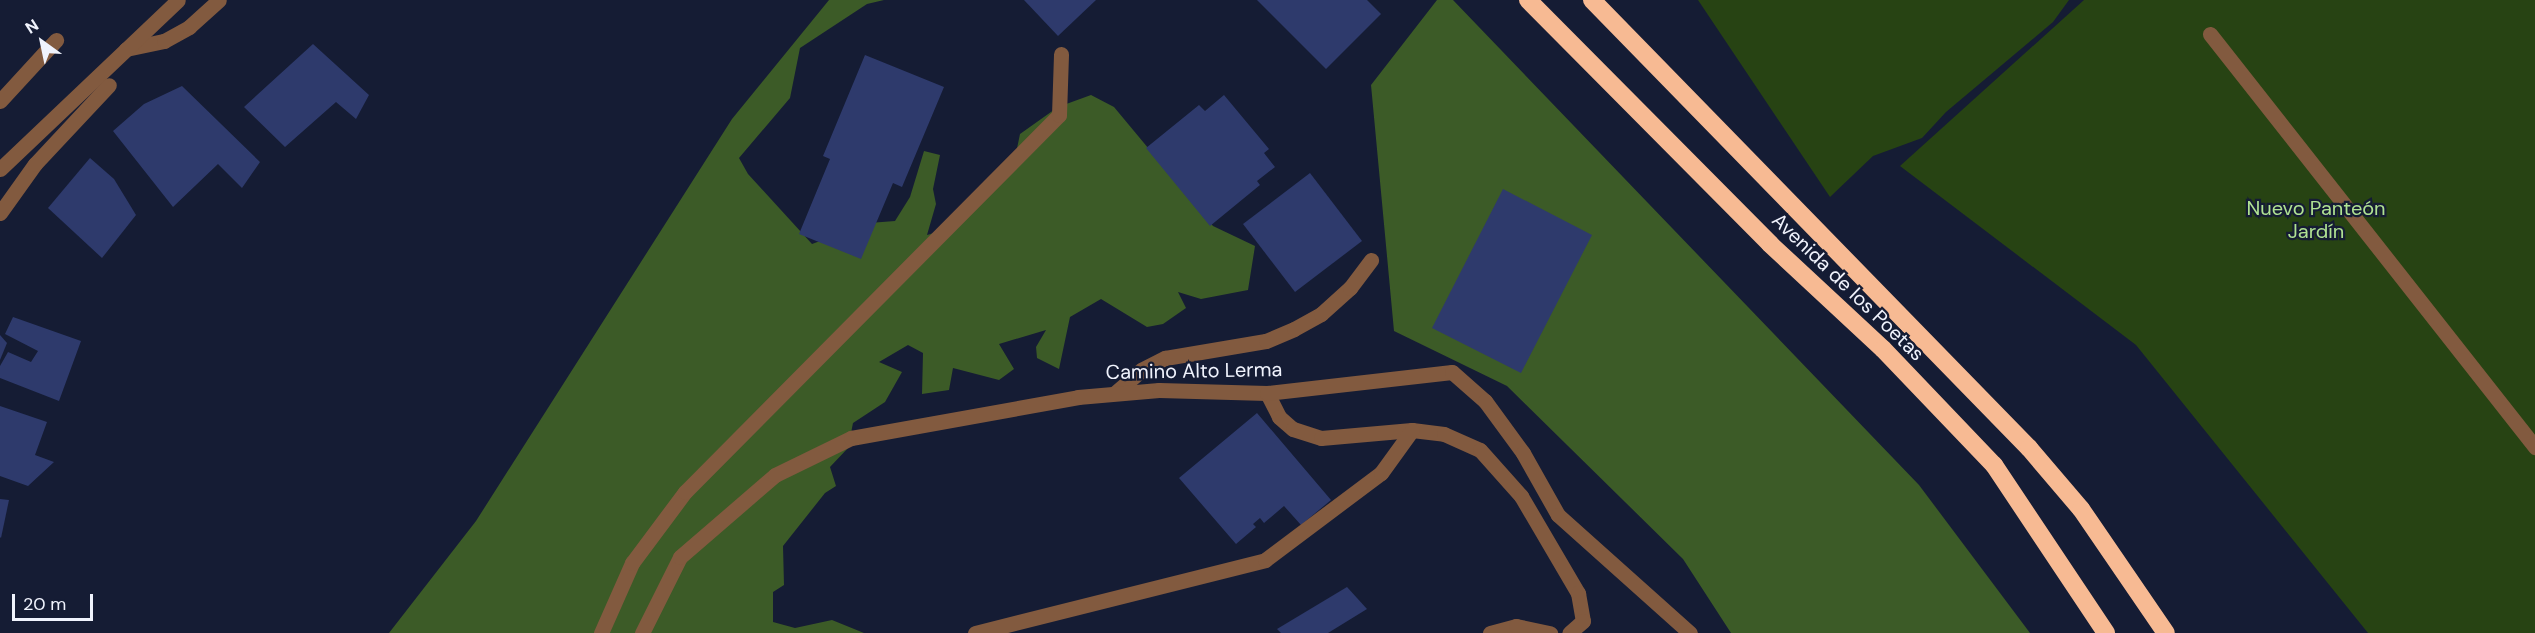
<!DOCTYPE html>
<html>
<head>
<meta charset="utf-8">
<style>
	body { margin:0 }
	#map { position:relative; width:2535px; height:633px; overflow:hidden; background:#151c34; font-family:"DM Sans",sans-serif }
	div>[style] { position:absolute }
	.green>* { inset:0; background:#274313 }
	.forest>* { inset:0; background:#3c5b27 }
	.building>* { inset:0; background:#2e3a6c }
	.service>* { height:15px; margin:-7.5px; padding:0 7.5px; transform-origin:7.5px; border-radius:7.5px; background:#825a3f }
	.minor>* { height:15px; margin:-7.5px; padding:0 7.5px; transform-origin:7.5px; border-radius:7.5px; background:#825a3f }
	.motorway>* { height:18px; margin:-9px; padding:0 9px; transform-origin:9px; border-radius:9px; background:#f7ba93 }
	span { translate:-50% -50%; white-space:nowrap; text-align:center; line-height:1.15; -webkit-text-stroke:4.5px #151c34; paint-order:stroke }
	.park-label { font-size:20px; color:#b0e293 }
	.street-label { font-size:20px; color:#f0f3fd }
	.north { position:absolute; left:12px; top:12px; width:60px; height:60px; -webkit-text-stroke:4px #151c34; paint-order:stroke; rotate:327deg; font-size:16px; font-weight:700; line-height:24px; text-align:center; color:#f0f3fd }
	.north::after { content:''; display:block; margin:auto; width:21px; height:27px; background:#f0f3fd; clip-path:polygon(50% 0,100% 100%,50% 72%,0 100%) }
	.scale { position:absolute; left:12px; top:594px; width:81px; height:27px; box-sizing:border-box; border:3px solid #f0f3fd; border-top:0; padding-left:8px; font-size:18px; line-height:21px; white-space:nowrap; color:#f0f3fd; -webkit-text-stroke:4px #151c34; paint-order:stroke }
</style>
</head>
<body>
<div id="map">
	<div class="green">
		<i style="clip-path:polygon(1698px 0,2069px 0,2053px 22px,1946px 112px,1922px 138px,1873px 156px,1830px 197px)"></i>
		<i style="clip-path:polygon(2084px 0,2535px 0,2535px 633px,2368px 633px,2136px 345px,1900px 166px)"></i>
	</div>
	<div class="forest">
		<i style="clip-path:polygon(829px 0,884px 0,867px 4px,800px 48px,790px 98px,739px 158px,748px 174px,812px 244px,869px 223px,895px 221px,910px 197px,924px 151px,940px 155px,933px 189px,936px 204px,927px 235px,934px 233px,1015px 158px,1020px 134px,1058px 107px,1091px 95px,1114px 107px,1213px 226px,1255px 246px,1248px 290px,1201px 299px,1178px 292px,1186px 308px,1163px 324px,1147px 327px,1101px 299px,1070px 317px,1059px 369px,1037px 358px,1036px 347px,1046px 330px,999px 344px,1014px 369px,999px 380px,953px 368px,949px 390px,922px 394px,923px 353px,908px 345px,879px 362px,902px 372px,885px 402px,853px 423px,848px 448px,830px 467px,836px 486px,825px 493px,783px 546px,784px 585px,773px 592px,773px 622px,795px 628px,832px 620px,864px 633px,389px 633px,476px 521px,732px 119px)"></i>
		<i style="clip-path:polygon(1437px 0,1453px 0,1919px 485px,2030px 633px,1731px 633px,1683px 559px,1507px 386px,1394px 331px,1371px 85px)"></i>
	</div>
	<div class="building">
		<i style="clip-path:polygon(1024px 0,1096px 0,1058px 36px)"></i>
		<i style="clip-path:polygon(1257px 0,1367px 0,1381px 14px,1326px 69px)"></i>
		<i style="clip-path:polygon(313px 44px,369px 95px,356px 119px,336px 102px,285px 147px,244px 107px)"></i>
		<i style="clip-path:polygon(865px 55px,944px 87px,902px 187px,893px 183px,861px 259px,799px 234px,830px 159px,823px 156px)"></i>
		<i style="clip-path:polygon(182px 86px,260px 162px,242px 188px,218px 164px,173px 207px,113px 131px,144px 104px)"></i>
		<i style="clip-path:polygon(1224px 95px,1269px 149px,1264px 153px,1275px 167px,1257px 181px,1260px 185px,1210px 226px,1146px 148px,1199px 105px,1205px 111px)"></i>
		<i style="clip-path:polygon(90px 158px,114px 179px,136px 215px,102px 258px,48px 208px)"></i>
		<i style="clip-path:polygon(1310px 173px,1362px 241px,1295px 292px,1243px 224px)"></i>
		<i style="clip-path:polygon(1503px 189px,1592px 235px,1521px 373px,1432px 328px)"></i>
		<i style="clip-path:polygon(13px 317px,81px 341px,59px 401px,0 378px,0 366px,8px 352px,31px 362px,38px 351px,5px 334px)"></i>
		<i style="clip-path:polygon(0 335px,7px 343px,0 360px)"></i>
		<i style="clip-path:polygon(0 406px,47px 422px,35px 455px,54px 462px,28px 486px,0 476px)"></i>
		<i style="clip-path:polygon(1257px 413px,1331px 500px,1301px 525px,1284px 506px,1264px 523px,1260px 518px,1253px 524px,1256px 527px,1236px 544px,1179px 478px)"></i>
		<i style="clip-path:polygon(0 499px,9px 500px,1px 538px,0 537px)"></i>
		<i style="clip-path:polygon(1347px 587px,1367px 609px,1328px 633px,1281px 633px,1277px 629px)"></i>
	</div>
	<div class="service">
		<i style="left:2210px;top:34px;width:526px;rotate:51.8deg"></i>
		<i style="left:1115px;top:393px;width:35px;rotate:-41deg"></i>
		<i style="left:1141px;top:370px;width:27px;rotate:-27deg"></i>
		<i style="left:1165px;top:358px;width:102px;rotate:-9.6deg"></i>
		<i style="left:1266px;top:341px;width:30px;rotate:-23deg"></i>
		<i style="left:1294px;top:329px;width:31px;rotate:-29deg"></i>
		<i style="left:1321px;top:314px;width:39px;rotate:-42deg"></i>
		<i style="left:1350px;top:288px;width:35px;rotate:-53deg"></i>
	</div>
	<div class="minor">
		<i style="left:126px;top:49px;width:39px;rotate:-12deg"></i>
		<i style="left:164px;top:41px;width:29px;rotate:-29deg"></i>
		<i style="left:189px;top:27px;width:40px;rotate:-42deg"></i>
		<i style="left:0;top:101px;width:83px;rotate:-47.4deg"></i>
		<i style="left:0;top:169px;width:245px;rotate:-43.5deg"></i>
		<i style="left:0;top:213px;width:60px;rotate:-54.5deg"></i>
		<i style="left:35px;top:164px;width:108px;rotate:-46.9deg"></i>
		<i style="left:1267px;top:393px;width:27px;rotate:63deg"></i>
		<i style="left:1279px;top:417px;width:18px;rotate:41deg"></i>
		<i style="left:1293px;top:429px;width:29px;rotate:18deg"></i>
		<i style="left:1321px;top:438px;width:91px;rotate:-5deg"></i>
		<i style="left:1412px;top:430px;width:32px;rotate:7deg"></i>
		<i style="left:1444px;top:434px;width:39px;rotate:24deg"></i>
		<i style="left:1480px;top:450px;width:62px;rotate:48.3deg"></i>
		<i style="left:1521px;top:496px;width:113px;rotate:59.6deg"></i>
		<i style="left:1578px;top:593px;width:28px;rotate:80deg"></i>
		<i style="left:1583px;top:621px;width:18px;rotate:139deg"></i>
		<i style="left:601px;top:633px;width:77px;rotate:-66.1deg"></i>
		<i style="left:632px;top:563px;width:89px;rotate:-53.3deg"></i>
		<i style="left:685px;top:492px;width:531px;rotate:-45.23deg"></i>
		<i style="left:1059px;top:115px;width:61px;rotate:-88.1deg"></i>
		<i style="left:642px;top:633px;width:85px;rotate:-63.4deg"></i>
		<i style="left:680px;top:557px;width:125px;rotate:-40.8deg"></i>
		<i style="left:775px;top:475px;width:85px;rotate:-26deg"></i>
		<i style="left:851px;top:438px;width:231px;rotate:-10.2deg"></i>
		<i style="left:1078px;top:397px;width:81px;rotate:-4.9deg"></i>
		<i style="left:1159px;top:390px;width:108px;rotate:1.6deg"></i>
		<i style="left:1267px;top:393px;width:186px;rotate:-6.5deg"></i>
		<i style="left:1452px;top:372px;width:44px;rotate:41.3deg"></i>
		<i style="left:1485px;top:401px;width:64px;rotate:53.8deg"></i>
		<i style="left:1523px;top:453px;width:71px;rotate:60.6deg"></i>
		<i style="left:1558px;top:515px;width:177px;rotate:41.8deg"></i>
		<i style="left:975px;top:633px;width:299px;rotate:-14.1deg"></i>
		<i style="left:1265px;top:560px;width:145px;rotate:-36.9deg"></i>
		<i style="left:1381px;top:473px;width:53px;rotate:-54.2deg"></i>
		<i style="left:1490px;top:633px;width:27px;rotate:-15deg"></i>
		<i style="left:1516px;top:626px;width:35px;rotate:12deg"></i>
	</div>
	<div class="motorway">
		<i style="left:1528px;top:0;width:344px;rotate:45.2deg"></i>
		<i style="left:1770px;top:244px;width:154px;rotate:42.9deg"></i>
		<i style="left:1883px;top:349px;width:161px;rotate:46.3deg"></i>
		<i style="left:1994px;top:465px;width:202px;rotate:56.3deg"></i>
		<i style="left:1592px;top:0;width:626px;rotate:45.71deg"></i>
		<i style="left:2029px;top:448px;width:80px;rotate:49.6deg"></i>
		<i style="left:2081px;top:509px;width:150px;rotate:55.6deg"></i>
	</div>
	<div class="park-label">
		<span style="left:2316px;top:220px">Nuevo Panteón<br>Jardín</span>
	</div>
	<div class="street-label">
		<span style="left:1848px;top:287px;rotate:44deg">Avenida de los Poetas</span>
		<span style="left:1194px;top:371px;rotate:-1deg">Camino Alto Lerma</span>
	</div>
	<div class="north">N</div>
	<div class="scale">20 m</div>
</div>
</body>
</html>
